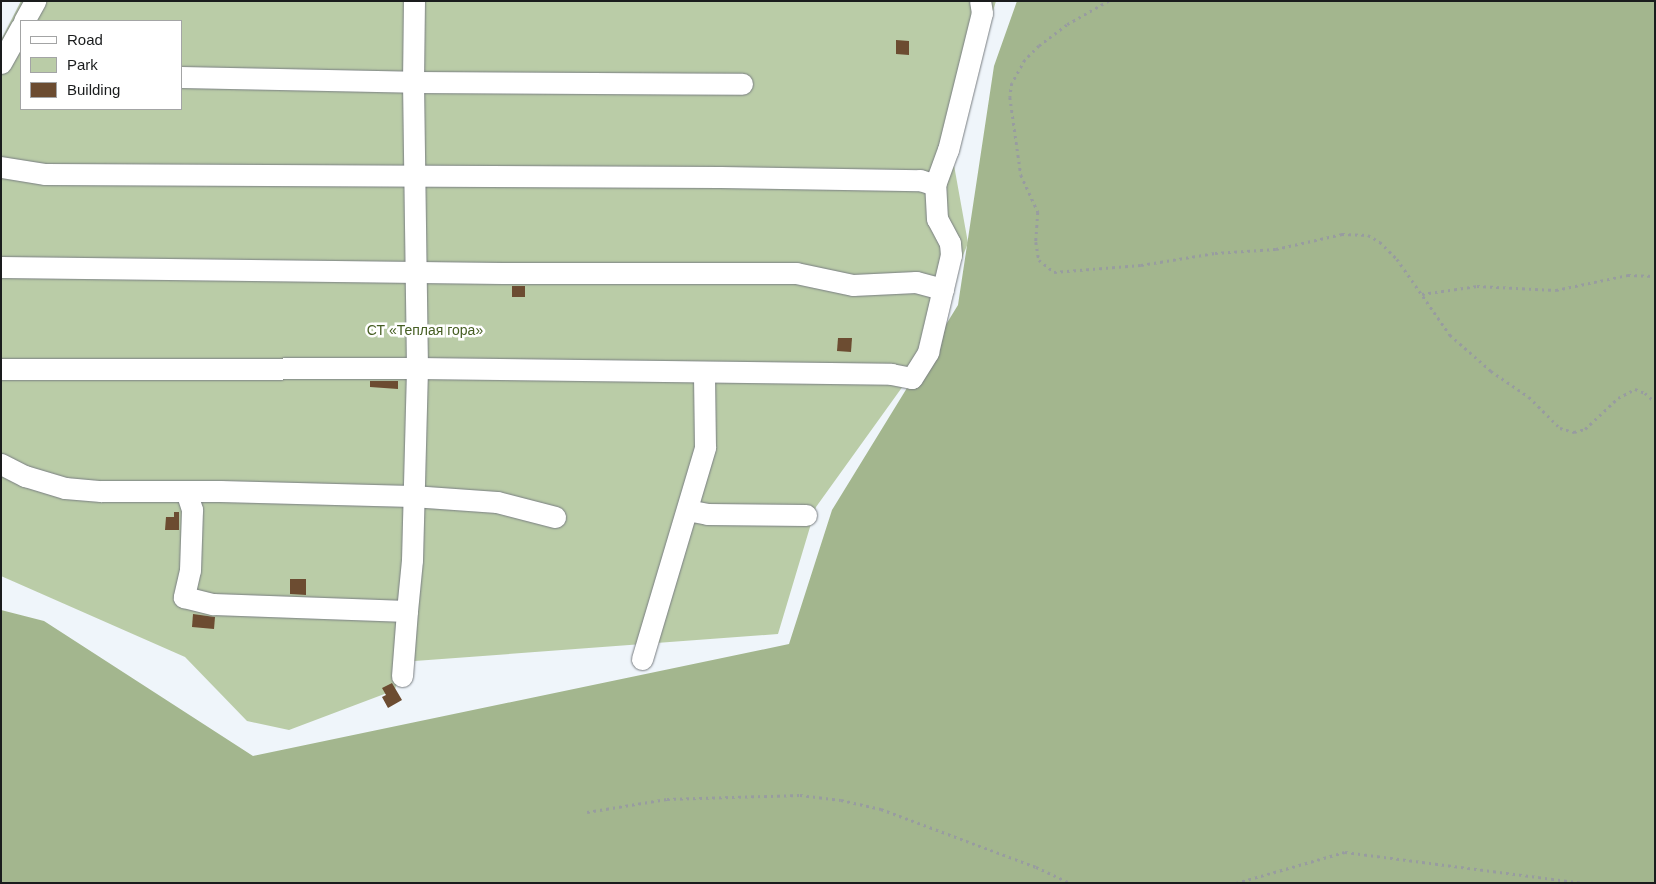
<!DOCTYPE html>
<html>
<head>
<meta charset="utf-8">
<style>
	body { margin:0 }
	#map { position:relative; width:1656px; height:884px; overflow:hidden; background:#eff5fa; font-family:Arial,sans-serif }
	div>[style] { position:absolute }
	.green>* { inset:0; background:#bacca7 }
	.forest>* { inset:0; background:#a3b68e }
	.building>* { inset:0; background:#6c4c31 }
	.path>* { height:2.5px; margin-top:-1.25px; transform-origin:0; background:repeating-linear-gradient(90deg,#989ca0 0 2.5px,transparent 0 6.5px) }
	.roads { filter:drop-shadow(0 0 1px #787d81) drop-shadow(0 0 1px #787d81) }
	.minor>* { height:21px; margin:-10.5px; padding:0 10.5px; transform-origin:10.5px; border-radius:10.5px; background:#fff }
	span { translate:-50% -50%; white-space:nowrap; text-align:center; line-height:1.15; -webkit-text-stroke:5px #fff; paint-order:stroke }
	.park-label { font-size:14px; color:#465e23 }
	.frame { position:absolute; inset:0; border:2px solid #1a1c1d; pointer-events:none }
	.legend { position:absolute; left:20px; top:20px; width:162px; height:90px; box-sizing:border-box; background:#fff; border:1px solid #a3a4a5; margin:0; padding:6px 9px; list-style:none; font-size:15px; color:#1a1c1d }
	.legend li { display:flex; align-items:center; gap:10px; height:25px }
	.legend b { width:25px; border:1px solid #a3a4a5 }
</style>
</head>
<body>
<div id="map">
	<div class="green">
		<i style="clip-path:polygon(evenodd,21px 1px,996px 1px,952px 154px,968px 243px,921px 361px,816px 507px,778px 634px,401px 662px,395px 690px,289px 730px,247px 721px,185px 657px,1px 576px,1px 40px,21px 1px,21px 21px,181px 21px,181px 109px,21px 109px,21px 21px)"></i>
	</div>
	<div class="forest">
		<i style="clip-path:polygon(1017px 1px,1655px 1px,1655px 883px,1px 883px,1px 610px,44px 621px,253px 756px,789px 644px,832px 510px,958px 305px,994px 66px)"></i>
	</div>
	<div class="building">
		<i style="clip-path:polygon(896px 40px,909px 41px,909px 55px,896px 54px)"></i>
		<i style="clip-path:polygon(512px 286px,525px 286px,525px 297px,512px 297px)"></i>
		<i style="clip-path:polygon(838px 338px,852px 338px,851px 352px,837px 351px)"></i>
		<i style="clip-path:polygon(370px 381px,398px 381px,398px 389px,370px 387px)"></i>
		<i style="clip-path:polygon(174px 512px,179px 512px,179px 530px,165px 530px,166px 517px,174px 517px)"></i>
		<i style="clip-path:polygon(290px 579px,306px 579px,306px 595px,290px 594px)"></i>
		<i style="clip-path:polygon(193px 614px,215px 617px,214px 629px,192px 627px)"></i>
		<i style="clip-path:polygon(392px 683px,402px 700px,388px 708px,382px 697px,386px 695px,382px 688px)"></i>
	</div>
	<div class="path">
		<i style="left:1109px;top:1px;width:48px;rotate:150.3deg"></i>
		<i style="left:1067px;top:25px;width:35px;rotate:143deg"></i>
		<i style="left:1039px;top:46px;width:20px;rotate:135deg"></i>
		<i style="left:1025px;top:60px;width:26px;rotate:119deg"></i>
		<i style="left:1012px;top:83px;width:14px;rotate:98deg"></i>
		<i style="left:1010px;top:97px;width:79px;rotate:82deg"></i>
		<i style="left:1021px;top:175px;width:41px;rotate:65.3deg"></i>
		<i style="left:1038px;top:212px;width:30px;rotate:94deg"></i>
		<i style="left:1036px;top:242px;width:18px;rotate:81deg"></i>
		<i style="left:1039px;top:260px;width:19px;rotate:39deg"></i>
		<i style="left:1054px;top:272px;width:87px;rotate:-4.6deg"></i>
		<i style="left:1141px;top:265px;width:75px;rotate:-9.2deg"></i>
		<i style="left:1215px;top:253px;width:61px;rotate:-3.8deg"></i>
		<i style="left:1276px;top:249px;width:68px;rotate:-12.8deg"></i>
		<i style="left:1342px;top:234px;width:26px;rotate:2deg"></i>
		<i style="left:1368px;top:235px;width:14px;rotate:30deg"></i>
		<i style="left:1380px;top:242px;width:24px;rotate:45deg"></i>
		<i style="left:1397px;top:259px;width:93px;rotate:55.1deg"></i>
		<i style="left:1450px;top:335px;width:55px;rotate:41.3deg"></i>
		<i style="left:1491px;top:371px;width:46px;rotate:34.4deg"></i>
		<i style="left:1529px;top:397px;width:44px;rotate:45deg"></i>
		<i style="left:1560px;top:428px;width:15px;rotate:16deg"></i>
		<i style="left:1574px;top:432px;width:11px;rotate:-15deg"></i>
		<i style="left:1585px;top:429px;width:45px;rotate:-43.2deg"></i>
		<i style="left:1618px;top:398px;width:19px;rotate:-28deg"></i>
		<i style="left:1635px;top:389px;width:11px;rotate:22deg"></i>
		<i style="left:1645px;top:393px;width:13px;rotate:42deg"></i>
		<i style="left:1422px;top:294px;width:56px;rotate:-8.3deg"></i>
		<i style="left:1477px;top:286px;width:79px;rotate:2.9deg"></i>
		<i style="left:1556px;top:290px;width:74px;rotate:-11.8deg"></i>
		<i style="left:1628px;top:275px;width:27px;rotate:2deg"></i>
		<i style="left:587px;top:812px;width:81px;rotate:-9.2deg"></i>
		<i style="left:667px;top:799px;width:133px;rotate:-1.7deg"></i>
		<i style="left:800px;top:795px;width:41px;rotate:7deg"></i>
		<i style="left:841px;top:800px;width:41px;rotate:12.7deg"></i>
		<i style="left:881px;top:809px;width:165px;rotate:20.5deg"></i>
		<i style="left:1036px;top:867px;width:38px;rotate:25deg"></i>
		<i style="left:1236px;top:883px;width:113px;rotate:-15.9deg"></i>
		<i style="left:1345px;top:852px;width:242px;rotate:7.4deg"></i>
	</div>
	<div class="roads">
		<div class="minor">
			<i style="left:24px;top:21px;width:23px;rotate:-61deg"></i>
			<i style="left:1px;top:63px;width:41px;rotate:-60.9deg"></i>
			<i style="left:181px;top:77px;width:232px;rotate:1.2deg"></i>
			<i style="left:413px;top:82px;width:329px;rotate:0.3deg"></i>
			<i style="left:1px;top:167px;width:45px;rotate:9deg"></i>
			<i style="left:45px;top:174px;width:675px;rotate:0.25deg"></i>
			<i style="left:720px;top:177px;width:200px;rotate:0.9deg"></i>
			<i style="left:920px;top:180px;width:16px;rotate:18deg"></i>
			<i style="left:1px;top:267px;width:503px;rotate:0.68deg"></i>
			<i style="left:504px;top:273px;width:292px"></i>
			<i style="left:796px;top:273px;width:58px;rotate:11.9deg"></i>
			<i style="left:853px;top:285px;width:63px;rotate:-2.7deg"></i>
			<i style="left:916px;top:282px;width:28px;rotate:15deg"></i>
			<i style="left:1px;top:369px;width:416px;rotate:-0.1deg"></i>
			<i style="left:417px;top:368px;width:286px;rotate:-90.8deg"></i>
			<i style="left:413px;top:82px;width:81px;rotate:-89.3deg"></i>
			<i style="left:1px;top:464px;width:27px;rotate:27deg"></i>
			<i style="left:25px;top:476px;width:42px;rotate:16.7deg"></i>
			<i style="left:65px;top:488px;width:36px;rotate:5deg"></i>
			<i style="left:101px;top:491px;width:119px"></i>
			<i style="left:220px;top:491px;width:192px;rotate:1.5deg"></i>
			<i style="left:412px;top:496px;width:85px;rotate:4deg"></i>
			<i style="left:497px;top:502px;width:60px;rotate:14.5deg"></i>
			<i style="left:186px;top:491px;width:20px;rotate:72deg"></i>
			<i style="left:192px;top:510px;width:60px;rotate:91.9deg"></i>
			<i style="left:190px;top:570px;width:28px;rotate:103deg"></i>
			<i style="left:184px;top:597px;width:30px;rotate:14deg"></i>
			<i style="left:213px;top:604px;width:194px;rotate:2.1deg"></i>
			<i style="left:407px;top:611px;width:51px;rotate:-84.4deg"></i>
			<i style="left:412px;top:560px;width:192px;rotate:-88.5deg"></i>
			<i style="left:417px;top:368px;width:474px;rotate:0.7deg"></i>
			<i style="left:891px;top:374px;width:21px;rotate:11deg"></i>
			<i style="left:912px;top:378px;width:31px;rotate:-58deg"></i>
			<i style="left:928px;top:352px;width:100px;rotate:-76.7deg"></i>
			<i style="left:951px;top:255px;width:12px;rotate:-95deg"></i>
			<i style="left:950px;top:243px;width:27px;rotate:-118deg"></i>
			<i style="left:937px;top:219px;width:34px;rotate:-93deg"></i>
			<i style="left:935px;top:185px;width:37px;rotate:-70deg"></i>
			<i style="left:948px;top:150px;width:141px;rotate:-76.1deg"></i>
			<i style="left:982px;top:13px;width:12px;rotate:-99deg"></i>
			<i style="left:687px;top:510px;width:20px;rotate:11deg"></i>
			<i style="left:707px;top:514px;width:99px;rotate:0.6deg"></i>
			<i style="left:642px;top:659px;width:221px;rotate:-73.4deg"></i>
			<i style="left:705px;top:447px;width:75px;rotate:-90.8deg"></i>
			<i style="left:402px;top:676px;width:65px;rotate:-85.6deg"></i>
		</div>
	</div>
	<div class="park-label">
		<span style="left:425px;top:330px">СТ «Теплая гора»</span>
	</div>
	<div class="frame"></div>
	<ul class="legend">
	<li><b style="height:6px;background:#fff"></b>Road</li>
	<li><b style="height:14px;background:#bacca7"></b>Park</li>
	<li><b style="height:14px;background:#6c4c31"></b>Building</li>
	</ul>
</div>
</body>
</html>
